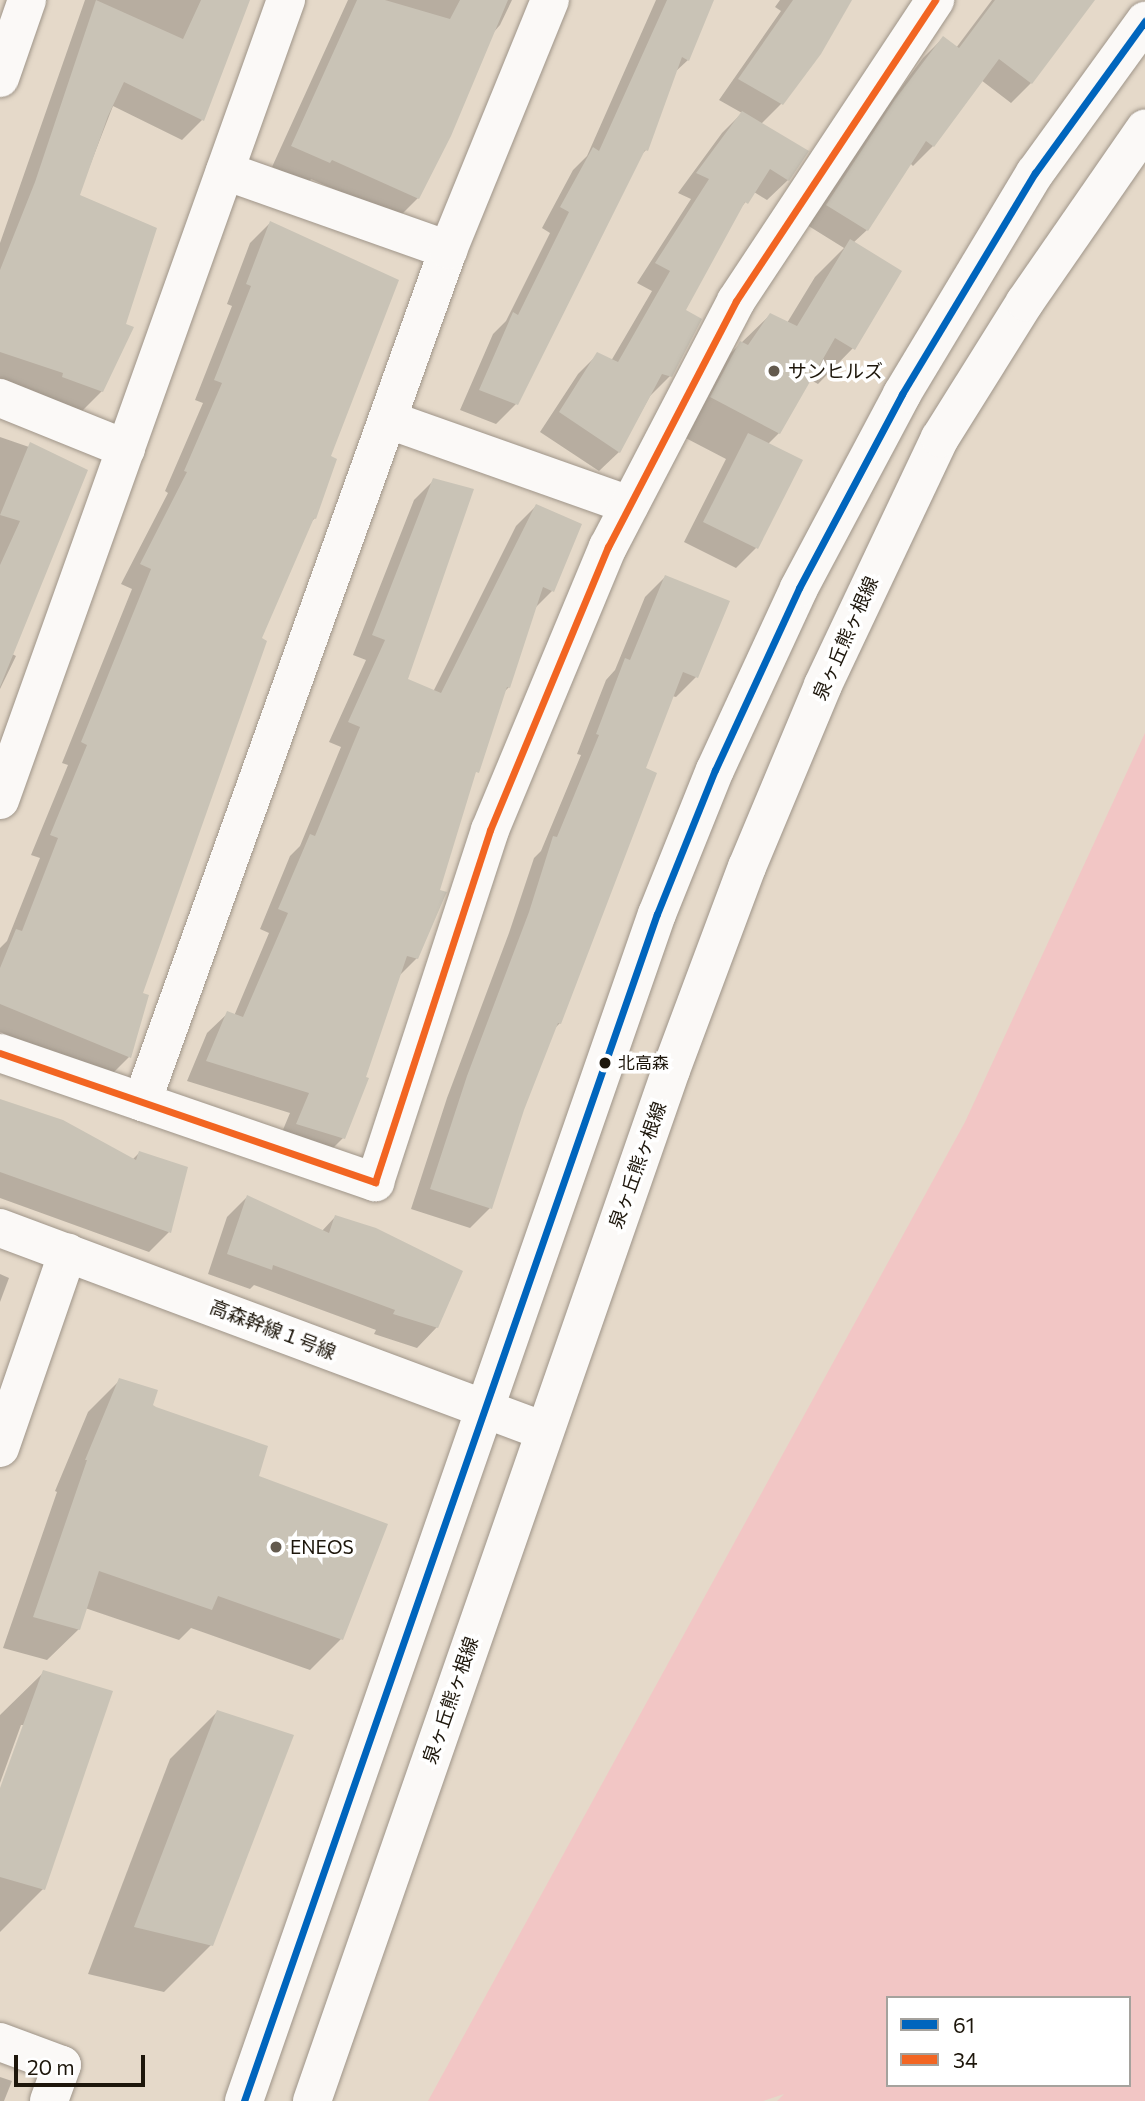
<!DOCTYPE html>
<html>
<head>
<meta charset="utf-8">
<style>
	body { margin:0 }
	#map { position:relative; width:1145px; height:2101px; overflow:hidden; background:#e5d9c9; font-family:Commissioner,"Noto Sans JP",sans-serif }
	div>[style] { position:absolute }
	.green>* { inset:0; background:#f2c6c5 }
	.shadow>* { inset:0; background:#0003 }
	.building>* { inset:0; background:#c9c3b6 }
	.roads { filter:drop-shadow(0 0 2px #9f9589) drop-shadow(0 0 2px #9f9589) }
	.street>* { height:38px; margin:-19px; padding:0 19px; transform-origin:19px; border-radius:19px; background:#fbf9f7 }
	.secondary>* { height:38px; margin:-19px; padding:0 19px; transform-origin:19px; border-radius:19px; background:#fbf9f7 }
	.bus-1>* { height:7px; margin:-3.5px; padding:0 3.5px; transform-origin:3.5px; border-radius:3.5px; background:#0065bd }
	.bus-2>* { height:7px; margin:-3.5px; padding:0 3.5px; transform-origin:3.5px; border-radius:3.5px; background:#f26522 }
	.dots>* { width:19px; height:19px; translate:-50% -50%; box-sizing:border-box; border:4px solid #fff; border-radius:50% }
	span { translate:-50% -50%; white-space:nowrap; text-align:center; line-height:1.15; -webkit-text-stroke:7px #fff; paint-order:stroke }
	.bus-label { font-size:17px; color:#1d160b }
	.left { translate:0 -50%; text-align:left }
	.poi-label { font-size:19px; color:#1d160b }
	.street-label { font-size:19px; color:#1d160b }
	.legend { position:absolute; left:886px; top:1996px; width:245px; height:91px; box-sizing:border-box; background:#fff; border:2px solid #a5a29d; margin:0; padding:9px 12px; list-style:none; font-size:21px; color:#1d160b }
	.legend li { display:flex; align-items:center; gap:14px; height:35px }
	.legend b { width:35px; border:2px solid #a5a29d }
	.scale { position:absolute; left:14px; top:2055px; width:131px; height:32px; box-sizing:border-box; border:4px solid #1d160b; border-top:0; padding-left:9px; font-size:21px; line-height:24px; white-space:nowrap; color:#1d160b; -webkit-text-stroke:5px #fff; paint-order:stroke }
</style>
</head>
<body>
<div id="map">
	<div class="green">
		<i style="clip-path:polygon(evenodd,1145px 733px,1145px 2101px,777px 2101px,784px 2094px,763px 2101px,428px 2101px,965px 1122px,1145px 733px,888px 1998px,1129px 1998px,1129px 2085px,888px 2085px,888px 1998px)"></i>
	</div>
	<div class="shadow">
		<i style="clip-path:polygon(85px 0,248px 0,202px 120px,182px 140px,113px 106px,78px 196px,102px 391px,82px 411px,0 378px,0 243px)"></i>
		<i style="clip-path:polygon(348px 0,512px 0,500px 25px,492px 34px,418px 198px,398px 218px,311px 179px,309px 182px,272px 167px)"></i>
		<i style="clip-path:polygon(656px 0,712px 0,688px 60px,675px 72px,646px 150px,640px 156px,516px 404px,496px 424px,460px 410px,493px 334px,506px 321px,550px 233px,542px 228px,573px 170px,587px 156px)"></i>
		<i style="clip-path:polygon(780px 0,851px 0,819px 53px,781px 104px,761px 124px,806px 152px,788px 180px,767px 200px,754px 192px,738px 211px,684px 311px,670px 376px,650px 396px,619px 452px,599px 471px,540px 432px,578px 374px,598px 354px,611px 361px,652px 291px,637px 283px,691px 199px,678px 193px,722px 133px,742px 113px,719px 100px,781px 11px,775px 7px)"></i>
		<i style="clip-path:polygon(992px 0,1084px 0,1031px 83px,1011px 103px,981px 80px,933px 146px,913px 166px,910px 163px,867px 230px,853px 243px,853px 348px,818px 384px,809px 379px,779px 433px,767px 445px,800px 461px,756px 548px,736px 568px,684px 542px,726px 459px,676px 433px,705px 378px,770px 315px,787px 323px,815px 277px,844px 248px,807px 225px,875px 123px,923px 58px,943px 38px,956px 48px)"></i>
		<i style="clip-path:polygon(270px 223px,329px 457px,315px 518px,310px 523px,260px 639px,141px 994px,129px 1057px,109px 1077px,0 1032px,0 948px,7px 941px,40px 858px,31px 855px,68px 765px,62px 763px,132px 589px,121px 584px,168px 493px,165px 491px,203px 403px,195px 400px,232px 306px,227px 304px,250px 243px)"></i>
		<i style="clip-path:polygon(0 437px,29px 447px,12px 654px,16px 656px,0 689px)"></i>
		<i style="clip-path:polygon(434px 480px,406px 680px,433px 692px,516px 526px,536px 506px,552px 591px,534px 609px,509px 687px,503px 693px,473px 776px,417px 958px,397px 978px,343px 1138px,323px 1158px,277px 1144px,290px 1113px,187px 1081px,207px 1033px,228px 1013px,234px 1016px,269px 933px,260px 929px,290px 856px,300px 846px,341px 747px,329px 742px,366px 660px,353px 655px,414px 500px)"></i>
		<i style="clip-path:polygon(665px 577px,727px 602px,696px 677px,676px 697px,672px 696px,644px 769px,560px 1023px,554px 1029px,522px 1110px,490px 1208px,470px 1228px,411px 1209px,447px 1098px,509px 933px,534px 858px,541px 851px,581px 755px,577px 754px,606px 680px,615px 670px,645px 597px)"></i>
		<i style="clip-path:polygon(0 1100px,132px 1160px,139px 1153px,169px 1232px,149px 1252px,0 1198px)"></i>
		<i style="clip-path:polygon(247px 1197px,321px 1232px,335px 1217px,437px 1327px,417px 1348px,374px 1334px,376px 1330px,254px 1285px,250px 1289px,208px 1274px,227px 1217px)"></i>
		<i style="clip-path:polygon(0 1274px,9px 1278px,0 1302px)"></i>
		<i style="clip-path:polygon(120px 1380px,155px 1409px,257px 1477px,341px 1639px,310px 1670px,191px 1628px,179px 1640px,85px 1608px,79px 1629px,47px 1660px,3px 1648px,57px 1492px,55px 1491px,88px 1412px)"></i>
		<i style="clip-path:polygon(44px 1672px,43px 1889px,0 1932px,0 1793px,25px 1725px,21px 1725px,0 1783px,0 1715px)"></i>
		<i style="clip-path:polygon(217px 1712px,211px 1945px,164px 1992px,88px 1974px,170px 1759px)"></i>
		<i style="clip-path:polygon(0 2077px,12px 2081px,4px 2101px,0 2101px)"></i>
	</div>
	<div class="building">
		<i style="clip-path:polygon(96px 0,183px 39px,201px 0,250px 0,204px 121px,124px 82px,108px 116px,80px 195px,157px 228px,126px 324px,134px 327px,103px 392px,62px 377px,63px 373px,0 352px,0 270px,35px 182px)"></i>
		<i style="clip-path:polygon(357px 0,385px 0,450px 19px,460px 0,508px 0,451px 136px,419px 199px,332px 160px,330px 163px,291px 146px)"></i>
		<i style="clip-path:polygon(667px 0,714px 0,689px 61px,682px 57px,648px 151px,645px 150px,518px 405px,479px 390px,513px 312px,518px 315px,569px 212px,560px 207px,593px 147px,599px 151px)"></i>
		<i style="clip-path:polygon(793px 0,852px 0,821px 54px,783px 105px,738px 79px)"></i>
		<i style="clip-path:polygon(995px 0,1095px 0,1032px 84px,999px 59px,934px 147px,926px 141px,868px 231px,826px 205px,894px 101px,943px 36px,959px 48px)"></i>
		<i style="clip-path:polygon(742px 111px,809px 151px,789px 181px,770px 169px,748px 204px,745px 202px,686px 310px,702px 319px,672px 377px,662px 374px,620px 453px,559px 412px,597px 352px,618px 362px,670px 271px,655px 263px,709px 179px,696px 173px)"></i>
		<i style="clip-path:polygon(270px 221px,399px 280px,331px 456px,337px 459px,316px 519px,314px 518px,262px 638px,267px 641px,143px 993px,149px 995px,131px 1058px,0 1004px,0 968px,16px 929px,22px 931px,58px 838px,50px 835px,87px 745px,81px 742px,151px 569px,140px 564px,187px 472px,184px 471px,222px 383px,214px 380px,251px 286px,246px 284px)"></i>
		<i style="clip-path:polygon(850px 239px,902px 271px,855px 350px,835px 338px,780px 434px,710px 397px,740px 341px,748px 345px,770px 313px,797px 326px)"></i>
		<i style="clip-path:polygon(748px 433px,803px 460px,758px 549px,703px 522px)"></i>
		<i style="clip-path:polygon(30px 442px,88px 470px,0 687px,0 565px,20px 521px,0 515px)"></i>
		<i style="clip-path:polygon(433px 478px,474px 489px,408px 679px,441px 693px,536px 504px,582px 524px,554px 592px,543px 587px,510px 688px,507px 687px,479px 773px,476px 772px,440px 890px,447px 892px,445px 896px,418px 959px,407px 956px,366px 1077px,369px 1078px,345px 1139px,296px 1124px,309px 1093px,206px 1061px,227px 1011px,243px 1017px,288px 913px,278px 909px,310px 834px,315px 836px,360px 727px,348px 722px,385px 640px,372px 635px)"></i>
		<i style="clip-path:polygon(665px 575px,730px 601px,698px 678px,683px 672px,646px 768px,657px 773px,561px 1024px,558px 1023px,524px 1110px,492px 1209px,430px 1189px,467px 1076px,529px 912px,553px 836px,557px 837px,599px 735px,596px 734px,625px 658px,630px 660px)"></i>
		<i style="clip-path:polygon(0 1099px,63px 1120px,136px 1160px,139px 1151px,188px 1167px,171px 1233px,0 1172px)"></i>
		<i style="clip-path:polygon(247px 1195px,329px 1233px,335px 1215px,376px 1228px,463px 1271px,438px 1328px,393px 1314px,395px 1310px,273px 1265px,272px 1270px,227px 1254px)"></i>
		<i style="clip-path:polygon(119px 1378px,158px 1390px,153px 1405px,156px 1407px,268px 1446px,259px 1476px,388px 1524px,343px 1640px,218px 1596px,212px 1610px,99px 1571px,80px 1630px,33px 1617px,87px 1460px,85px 1460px)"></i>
		<i style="clip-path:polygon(43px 1670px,113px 1691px,45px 1890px,0 1877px,0 1788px)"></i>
		<i style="clip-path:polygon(217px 1710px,294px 1735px,213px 1946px,134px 1927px)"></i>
	</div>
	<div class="roads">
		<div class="street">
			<i style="left:0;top:78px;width:83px;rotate:-70.9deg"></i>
			<i style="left:225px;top:171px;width:237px;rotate:19.5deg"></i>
			<i style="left:0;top:398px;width:136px;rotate:22deg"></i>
			<i style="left:389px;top:420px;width:255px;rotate:19.5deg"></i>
			<i style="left:0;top:800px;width:850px;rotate:-70.33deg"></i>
			<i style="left:0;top:1053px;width:397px;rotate:19deg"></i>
			<i style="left:375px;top:1182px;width:370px;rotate:-71.9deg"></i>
			<i style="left:490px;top:830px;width:307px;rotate:-67.4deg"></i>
			<i style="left:608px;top:547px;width:277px;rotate:-62.5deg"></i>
			<i style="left:736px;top:301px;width:361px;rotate:-56.5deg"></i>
			<i style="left:142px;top:1102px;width:905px;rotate:-70.24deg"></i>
			<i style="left:448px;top:250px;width:270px;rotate:-67.8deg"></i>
			<i style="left:0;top:1448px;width:207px;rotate:-70.9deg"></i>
			<i style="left:0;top:2042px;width:66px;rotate:20.4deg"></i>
			<i style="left:62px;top:2065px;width:38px;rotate:110deg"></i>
		</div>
		<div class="secondary">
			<i style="left:0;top:1228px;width:581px;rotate:20.46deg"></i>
			<i style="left:244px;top:2101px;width:1257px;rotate:-70.82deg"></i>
			<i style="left:657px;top:914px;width:155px;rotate:-68.1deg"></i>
			<i style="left:715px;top:770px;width:200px;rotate:-65.2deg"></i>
			<i style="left:799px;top:588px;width:220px;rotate:-62deg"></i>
			<i style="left:902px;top:394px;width:258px;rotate:-59deg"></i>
			<i style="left:1035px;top:173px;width:188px;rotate:-54.1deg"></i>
			<i style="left:312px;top:2101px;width:1092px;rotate:-70.8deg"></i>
			<i style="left:671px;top:1070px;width:217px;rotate:-69.5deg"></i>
			<i style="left:747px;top:867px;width:197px;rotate:-67.3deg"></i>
			<i style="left:823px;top:685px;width:273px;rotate:-64.7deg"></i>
			<i style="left:940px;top:438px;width:160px;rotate:-58deg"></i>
			<i style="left:1025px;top:302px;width:211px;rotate:-55.3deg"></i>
		</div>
	</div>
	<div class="bus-1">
		<i style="left:244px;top:2101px;width:1257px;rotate:-70.82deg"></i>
		<i style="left:657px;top:914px;width:155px;rotate:-68.1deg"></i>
		<i style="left:715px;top:770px;width:200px;rotate:-65.2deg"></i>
		<i style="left:799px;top:588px;width:220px;rotate:-62deg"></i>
		<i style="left:902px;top:394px;width:258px;rotate:-59deg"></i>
		<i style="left:1035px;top:173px;width:188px;rotate:-54.1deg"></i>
	</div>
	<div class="bus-2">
		<i style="left:0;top:1053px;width:397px;rotate:19deg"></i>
		<i style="left:375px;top:1182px;width:370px;rotate:-71.9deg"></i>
		<i style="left:490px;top:830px;width:307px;rotate:-67.4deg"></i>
		<i style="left:608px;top:547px;width:277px;rotate:-62.5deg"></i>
		<i style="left:736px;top:301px;width:361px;rotate:-56.5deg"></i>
	</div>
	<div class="dots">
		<i style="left:774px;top:371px;background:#635a4e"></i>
		<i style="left:605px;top:1063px;background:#1d160b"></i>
		<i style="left:276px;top:1547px;background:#635a4e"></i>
	</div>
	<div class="bus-label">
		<span class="left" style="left:618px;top:1063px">北高森</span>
	</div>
	<div class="poi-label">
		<span class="left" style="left:788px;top:371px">サンヒルズ</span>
		<span class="left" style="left:290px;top:1547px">ENEOS</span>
	</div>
	<div class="street-label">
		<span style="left:845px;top:638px;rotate:-66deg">泉ヶ丘熊ヶ根線</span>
		<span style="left:637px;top:1165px;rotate:-70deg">泉ヶ丘熊ヶ根線</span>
		<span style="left:273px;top:1329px;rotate:21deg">高森幹線１号線</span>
		<span style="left:450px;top:1700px;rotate:-71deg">泉ヶ丘熊ヶ根線</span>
	</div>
	<ul class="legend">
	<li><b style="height:9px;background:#0065bd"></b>61</li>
	<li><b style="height:9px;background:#f26522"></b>34</li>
	</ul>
	<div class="scale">20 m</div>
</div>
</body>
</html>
